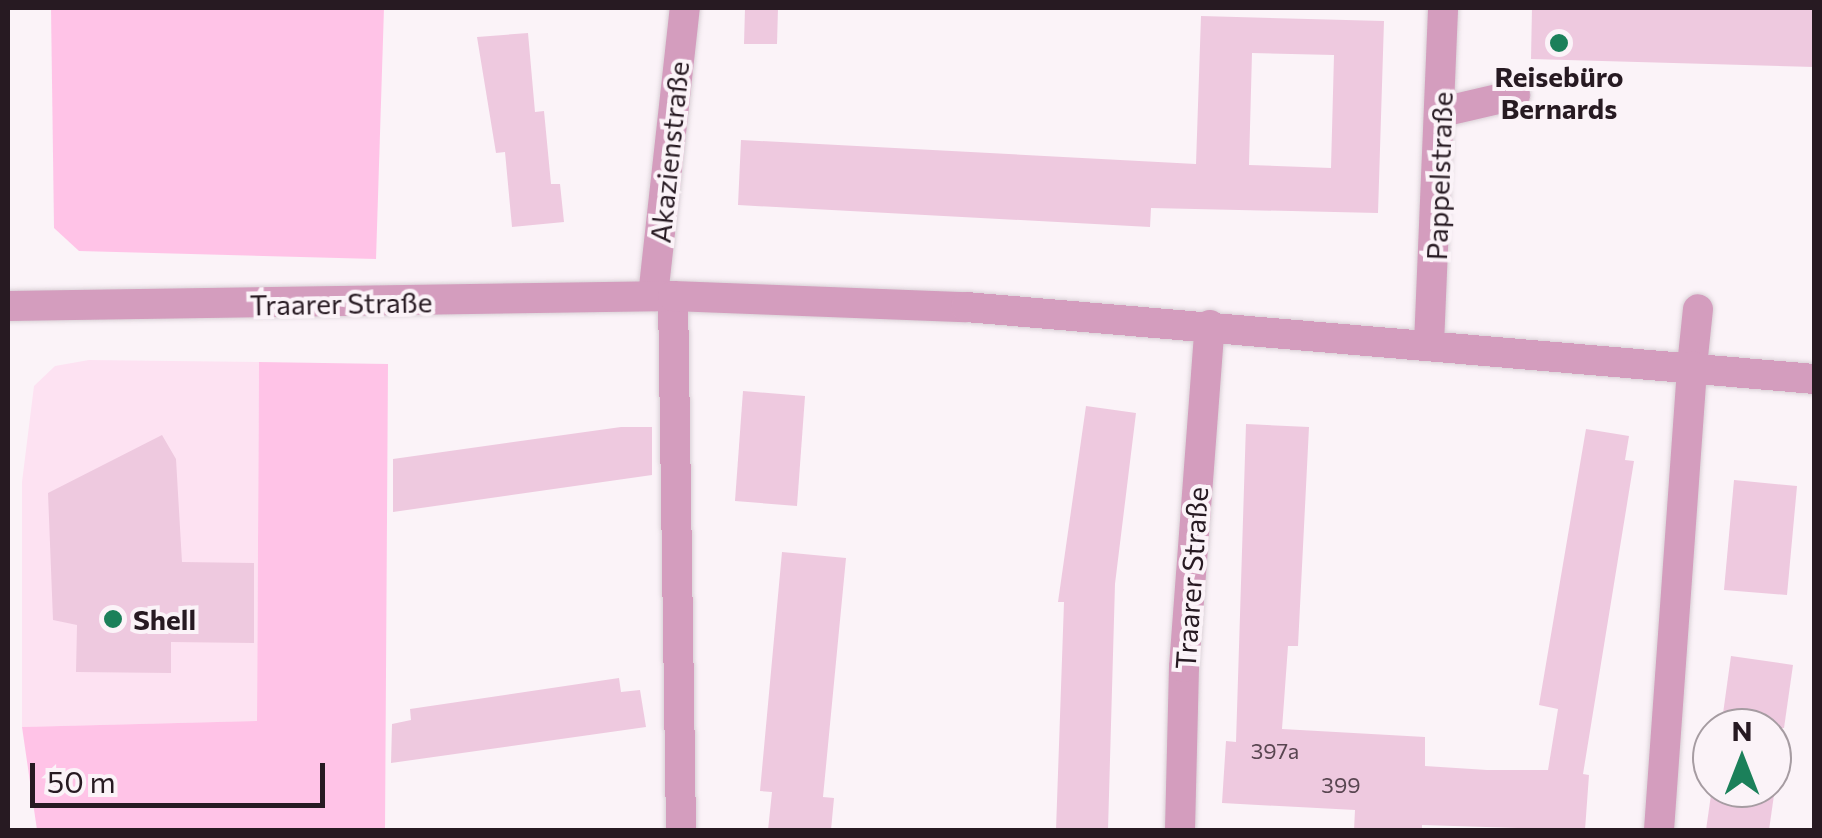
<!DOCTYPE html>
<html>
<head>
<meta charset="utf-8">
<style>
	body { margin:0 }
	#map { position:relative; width:1822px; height:838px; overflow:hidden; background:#fbf3f8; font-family:Commissioner,sans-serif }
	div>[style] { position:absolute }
	.built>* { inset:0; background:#fde2f2 }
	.green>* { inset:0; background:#ffc3e7 }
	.building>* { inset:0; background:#eec9df }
	.roads { filter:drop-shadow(0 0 2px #d9d0d6) drop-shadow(0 0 2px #d9d0d6) }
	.pedestrian>* { height:30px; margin:-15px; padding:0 15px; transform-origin:15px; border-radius:15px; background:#d49dbe }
	.minor>* { height:30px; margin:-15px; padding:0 15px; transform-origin:15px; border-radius:15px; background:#d49dbe }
	.tertiary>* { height:30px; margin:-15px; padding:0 15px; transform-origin:15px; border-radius:15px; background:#d49dbe }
	.dots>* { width:28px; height:28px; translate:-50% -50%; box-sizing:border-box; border:5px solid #fbf3f8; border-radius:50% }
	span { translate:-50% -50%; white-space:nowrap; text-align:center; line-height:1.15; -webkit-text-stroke:8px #fbf3f8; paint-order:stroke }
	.number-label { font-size:22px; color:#594651 }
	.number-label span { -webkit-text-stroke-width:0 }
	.poi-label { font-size:28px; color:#271a22; font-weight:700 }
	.left { translate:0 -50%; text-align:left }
	.street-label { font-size:28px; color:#271a22 }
	.frame { position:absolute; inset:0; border:10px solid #271a22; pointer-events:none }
	.north { position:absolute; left:1692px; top:708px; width:100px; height:100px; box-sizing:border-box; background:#fbf3f8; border:2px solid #a69ca2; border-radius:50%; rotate:0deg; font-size:28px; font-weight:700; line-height:40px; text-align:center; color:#271a22 }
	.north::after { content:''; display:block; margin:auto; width:35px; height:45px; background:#1b805a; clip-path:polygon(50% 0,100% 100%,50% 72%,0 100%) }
	.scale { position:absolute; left:30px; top:763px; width:295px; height:45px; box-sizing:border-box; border:5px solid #271a22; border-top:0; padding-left:12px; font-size:30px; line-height:35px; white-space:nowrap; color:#271a22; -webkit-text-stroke:8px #fbf3f8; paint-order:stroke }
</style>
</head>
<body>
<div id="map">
	<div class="built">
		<i style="clip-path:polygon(89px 360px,259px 362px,257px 721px,22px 727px,22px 482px,34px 386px,55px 366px)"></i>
	</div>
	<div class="green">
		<i style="clip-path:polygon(51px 8px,384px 8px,376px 259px,79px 251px,54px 228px)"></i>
		<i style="clip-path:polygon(259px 362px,388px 364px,385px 830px,37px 830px,22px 727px,257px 721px)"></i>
	</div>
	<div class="building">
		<i style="clip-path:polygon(745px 8px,778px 8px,777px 44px,744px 44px)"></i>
		<i style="clip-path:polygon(1532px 8px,1814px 8px,1814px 67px,1531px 59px)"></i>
		<i style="clip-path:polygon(evenodd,1201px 16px,1384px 21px,1378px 213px,1151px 208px,1150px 227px,738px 205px,741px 140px,1196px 164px,1201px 16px,1252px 53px,1334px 55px,1331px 168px,1249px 165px,1252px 53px)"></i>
		<i style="clip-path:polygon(528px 33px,535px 112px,544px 111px,551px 184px,560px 184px,564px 222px,512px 227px,505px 152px,496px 153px,477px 37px)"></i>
		<i style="clip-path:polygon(743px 391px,805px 396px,797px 506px,735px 501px)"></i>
		<i style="clip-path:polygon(1086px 406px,1136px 413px,1115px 584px,1108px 830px,1056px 830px,1064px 602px,1058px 602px)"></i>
		<i style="clip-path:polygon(1246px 424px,1309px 427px,1298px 646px,1288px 646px,1282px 729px,1425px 737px,1425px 766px,1487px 770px,1548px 770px,1558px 709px,1539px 705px,1586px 429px,1629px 436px,1625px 460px,1634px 461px,1583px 774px,1589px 775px,1585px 830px,1422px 825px,1422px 830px,1354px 830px,1355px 810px,1222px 803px,1226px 741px,1236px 742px)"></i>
		<i style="clip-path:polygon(621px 427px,652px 427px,652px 475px,393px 512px,393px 459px)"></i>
		<i style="clip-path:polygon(162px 435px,176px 459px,182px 562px,254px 563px,254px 643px,171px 642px,171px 673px,76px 672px,77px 625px,53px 620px,48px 493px)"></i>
		<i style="clip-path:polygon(1734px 480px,1797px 486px,1787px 595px,1724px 590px)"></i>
		<i style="clip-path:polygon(782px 552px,846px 558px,823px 797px,834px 798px,831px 830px,768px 830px,772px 792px,760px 791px)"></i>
		<i style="clip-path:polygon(1731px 656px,1793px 665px,1784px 728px,1721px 728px)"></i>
		<i style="clip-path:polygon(619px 678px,621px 692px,640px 690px,646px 727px,391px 763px,392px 724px,411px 720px,410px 709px)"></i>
		<i style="clip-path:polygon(1712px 788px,1775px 788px,1769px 830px,1706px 830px)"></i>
	</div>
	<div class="roads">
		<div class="pedestrian">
			<i style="left:1442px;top:112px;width:75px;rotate:-13.1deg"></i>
			<i style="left:1692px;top:366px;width:57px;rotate:-84deg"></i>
		</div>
		<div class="minor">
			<i style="left:653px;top:296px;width:290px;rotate:-83.7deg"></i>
			<i style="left:673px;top:296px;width:534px;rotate:89.14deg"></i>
			<i style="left:1429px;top:344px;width:336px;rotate:-87.6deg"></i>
			<i style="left:1180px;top:830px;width:163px;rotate:-88.6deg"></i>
			<i style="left:1184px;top:667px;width:343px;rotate:-85.7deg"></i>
			<i style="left:1659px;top:830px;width:465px;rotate:-85.9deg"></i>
		</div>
		<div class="tertiary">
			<i style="left:8px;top:306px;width:665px;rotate:-0.86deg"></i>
			<i style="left:673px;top:296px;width:293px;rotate:2.2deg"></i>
			<i style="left:966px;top:307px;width:851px;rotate:4.85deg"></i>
		</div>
	</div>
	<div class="dots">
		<i style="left:1559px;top:43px;background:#1b805a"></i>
		<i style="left:113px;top:619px;background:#1b805a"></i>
	</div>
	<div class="number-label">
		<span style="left:1275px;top:751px">397a</span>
		<span style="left:1341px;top:785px">399</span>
	</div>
	<div class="poi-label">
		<span style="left:1559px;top:92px">Reisebüro<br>Bernards</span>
		<span class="left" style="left:133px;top:619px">Shell</span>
	</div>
	<div class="street-label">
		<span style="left:669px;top:152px;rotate:-84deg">Akazienstraße</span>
		<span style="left:1439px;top:176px;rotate:-88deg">Pappelstraße</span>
		<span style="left:341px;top:303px;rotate:-1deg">Traarer Straße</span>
		<span style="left:1191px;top:578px;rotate:-86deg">Traarer Straße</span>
	</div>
	<div class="frame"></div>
	<div class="north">N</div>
	<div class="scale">50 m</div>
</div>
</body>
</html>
